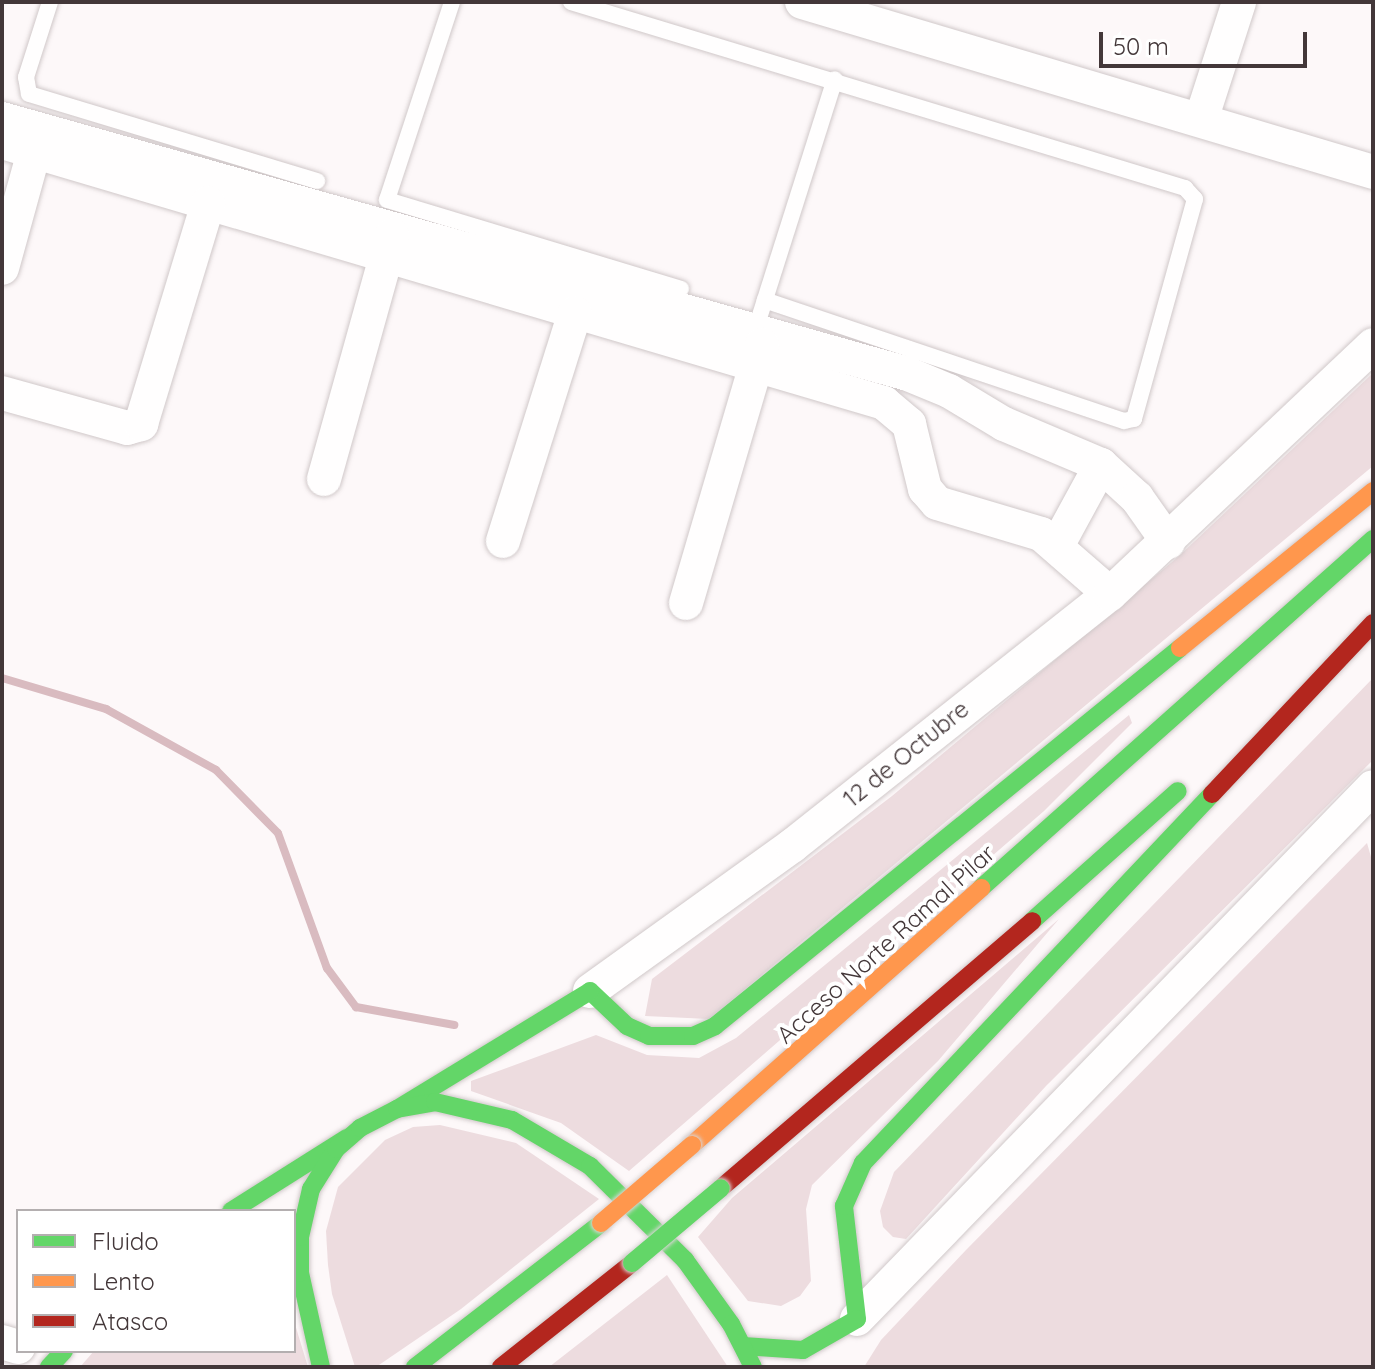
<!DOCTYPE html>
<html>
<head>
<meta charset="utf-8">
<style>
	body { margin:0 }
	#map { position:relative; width:1375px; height:1369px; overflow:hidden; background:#fdf8f9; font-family:Quicksand,sans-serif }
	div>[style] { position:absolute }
	.green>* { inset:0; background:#eddcdf }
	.stream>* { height:8px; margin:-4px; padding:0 4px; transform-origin:4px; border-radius:4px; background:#d9bbc0 }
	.roads { filter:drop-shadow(0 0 2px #d0c8c9) drop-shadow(0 0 2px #d0c8c9) }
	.lane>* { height:16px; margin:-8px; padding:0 8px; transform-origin:8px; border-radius:8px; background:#fffefe }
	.street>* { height:34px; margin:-17px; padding:0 17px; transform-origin:17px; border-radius:17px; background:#fffefe }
	.fast>* { height:18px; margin:-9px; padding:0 9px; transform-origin:9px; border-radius:9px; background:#63d668 }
	.slow>* { height:18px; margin:-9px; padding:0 9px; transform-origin:9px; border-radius:9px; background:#ff974d }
	.jam>* { height:18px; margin:-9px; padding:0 9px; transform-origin:9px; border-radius:9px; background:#b3261e }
	.bridges { filter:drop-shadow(0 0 2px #d9d5d5) drop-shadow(0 0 2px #d9d5d5) }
	.fast-bridge>* { height:18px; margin:-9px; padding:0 9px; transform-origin:9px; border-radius:9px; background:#63d668 }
	.slow-bridge>* { height:18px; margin:-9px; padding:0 9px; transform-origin:9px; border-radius:9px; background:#ff974d }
	span { translate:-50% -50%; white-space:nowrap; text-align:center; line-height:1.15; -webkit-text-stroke:8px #fff; paint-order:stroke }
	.street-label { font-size:24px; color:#433739 }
	.frame { position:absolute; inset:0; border:4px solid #433739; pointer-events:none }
	.legend { position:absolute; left:16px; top:1209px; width:280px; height:144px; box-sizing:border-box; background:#fff; border:2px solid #b4afb0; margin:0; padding:10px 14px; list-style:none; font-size:24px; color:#433739 }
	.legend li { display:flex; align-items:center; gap:16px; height:40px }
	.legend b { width:40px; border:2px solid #b4afb0 }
	.scale { position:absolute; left:1099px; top:32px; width:208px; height:36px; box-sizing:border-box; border:4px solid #433739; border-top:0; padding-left:10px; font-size:24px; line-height:28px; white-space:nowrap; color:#433739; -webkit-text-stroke:6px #fff; paint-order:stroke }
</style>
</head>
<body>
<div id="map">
	<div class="green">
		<i style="clip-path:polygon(1373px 373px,1373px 466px,709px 1019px,645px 1016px,652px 979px,892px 796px,1178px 557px)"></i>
		<i style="clip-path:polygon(1373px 678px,1373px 760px,1046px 1086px,906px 1239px,893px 1237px,883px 1227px,880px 1211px,894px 1172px)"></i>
		<i style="clip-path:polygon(1129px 715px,1132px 723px,1044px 811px,629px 1171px,561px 1123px,471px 1091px,471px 1081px,596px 1035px,647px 1055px,699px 1058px,736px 1038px)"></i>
		<i style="clip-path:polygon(1367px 843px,1373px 864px,1373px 1367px,864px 1367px,881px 1340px,966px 1250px)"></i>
		<i style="clip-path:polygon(1059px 919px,938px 1061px,812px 1185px,806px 1209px,811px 1281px,800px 1296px,781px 1306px,748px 1301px,698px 1237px,732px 1198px)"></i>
		<i style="clip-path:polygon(440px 1125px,516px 1143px,599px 1199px,461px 1309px,376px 1367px,355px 1367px,332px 1294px,328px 1265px,326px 1231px,338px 1187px,385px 1140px,413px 1127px)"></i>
		<i style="clip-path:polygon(667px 1275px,728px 1367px,549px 1367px)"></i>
		<i style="clip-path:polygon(294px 1321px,308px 1367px,80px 1367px,94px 1351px,294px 1351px)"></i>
	</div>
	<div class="stream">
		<i style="left:2px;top:678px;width:109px;rotate:16.6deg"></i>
		<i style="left:106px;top:709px;width:126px;rotate:29deg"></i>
		<i style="left:216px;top:770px;width:88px;rotate:45.5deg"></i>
		<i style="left:278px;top:833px;width:144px;rotate:70.1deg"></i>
		<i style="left:327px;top:968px;width:49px;rotate:53.4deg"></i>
		<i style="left:356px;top:1007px;width:100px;rotate:10.4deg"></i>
	</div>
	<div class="roads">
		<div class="lane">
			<i style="left:50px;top:2px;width:79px;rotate:107.7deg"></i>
			<i style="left:26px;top:77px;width:17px;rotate:80deg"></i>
			<i style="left:29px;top:94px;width:301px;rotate:16.8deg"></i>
			<i style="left:452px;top:2px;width:208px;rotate:108.2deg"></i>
			<i style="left:387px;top:200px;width:307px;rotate:16.8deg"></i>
			<i style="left:571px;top:2px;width:642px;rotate:16.85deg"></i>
			<i style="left:1185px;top:188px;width:15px;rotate:48deg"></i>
			<i style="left:1195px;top:199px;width:228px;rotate:105.5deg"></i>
			<i style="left:1134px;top:419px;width:10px;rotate:169deg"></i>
			<i style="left:1124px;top:421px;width:379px;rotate:-161.4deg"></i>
			<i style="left:755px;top:331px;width:264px;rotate:-72.4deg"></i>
		</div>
		<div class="street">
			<i style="left:802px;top:2px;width:596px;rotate:16.58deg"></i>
			<i style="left:2px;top:119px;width:941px;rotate:15.72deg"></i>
			<i style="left:908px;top:374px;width:44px;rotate:22.5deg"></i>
			<i style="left:949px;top:391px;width:64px;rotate:31deg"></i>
			<i style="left:1004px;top:424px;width:105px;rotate:22.9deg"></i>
			<i style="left:1101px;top:465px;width:49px;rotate:42.5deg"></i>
			<i style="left:1137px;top:498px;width:54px;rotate:54.8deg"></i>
			<i style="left:1201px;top:120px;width:124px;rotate:-72.1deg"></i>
			<i style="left:2px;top:142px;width:920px;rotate:16.48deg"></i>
			<i style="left:884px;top:403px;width:33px;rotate:40deg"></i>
			<i style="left:909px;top:424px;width:67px;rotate:76.2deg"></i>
			<i style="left:925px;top:489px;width:18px;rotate:49deg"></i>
			<i style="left:937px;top:503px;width:109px;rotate:16.6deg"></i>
			<i style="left:1041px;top:534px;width:91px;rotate:41deg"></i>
			<i style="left:2px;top:268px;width:143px;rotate:-74.6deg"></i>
			<i style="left:2px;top:393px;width:130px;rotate:15.6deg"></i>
			<i style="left:127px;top:428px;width:15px;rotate:-16deg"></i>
			<i style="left:141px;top:424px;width:231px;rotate:-73.1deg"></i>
			<i style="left:324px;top:479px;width:253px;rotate:-74.4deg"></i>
			<i style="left:503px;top:541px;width:239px;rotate:-72.5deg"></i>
			<i style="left:1058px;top:544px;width:90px;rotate:-61.4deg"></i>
			<i style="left:686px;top:603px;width:269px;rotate:-73.6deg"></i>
			<i style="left:590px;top:991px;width:250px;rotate:-35.7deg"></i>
			<i style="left:793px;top:845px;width:404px;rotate:-38.4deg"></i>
			<i style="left:1110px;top:594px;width:362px;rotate:-43.4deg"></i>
			<i style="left:857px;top:1319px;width:741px;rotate:-45.87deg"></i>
			<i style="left:2px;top:1342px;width:17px;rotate:17deg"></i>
		</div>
		<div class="fast">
			<i style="left:981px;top:888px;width:525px;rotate:-41.68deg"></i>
			<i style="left:1032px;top:921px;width:195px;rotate:-41.7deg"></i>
			<i style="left:590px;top:991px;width:51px;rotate:43.4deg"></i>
			<i style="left:627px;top:1026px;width:24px;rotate:24deg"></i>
			<i style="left:649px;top:1036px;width:44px"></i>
			<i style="left:693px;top:1036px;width:24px;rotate:-24deg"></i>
			<i style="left:715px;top:1026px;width:599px;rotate:-39.11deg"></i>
			<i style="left:397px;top:1109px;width:226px;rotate:-31.4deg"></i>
			<i style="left:231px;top:1211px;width:137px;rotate:-32.2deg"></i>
			<i style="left:857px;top:1319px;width:114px;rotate:-96.6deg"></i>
			<i style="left:844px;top:1206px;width:47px;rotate:-66.2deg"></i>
			<i style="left:863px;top:1163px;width:508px;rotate:-46.6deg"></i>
			<i style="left:743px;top:1346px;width:60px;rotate:3.8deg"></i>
			<i style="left:803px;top:1350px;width:62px;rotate:-29.9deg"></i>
			<i style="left:49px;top:1367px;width:22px;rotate:-47deg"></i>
			<i style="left:321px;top:1367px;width:96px;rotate:-102.6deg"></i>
			<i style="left:300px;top:1273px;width:36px;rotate:-90deg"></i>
			<i style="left:300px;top:1237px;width:49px;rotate:-77.1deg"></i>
			<i style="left:311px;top:1189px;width:47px;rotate:-58deg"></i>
			<i style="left:336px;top:1149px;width:32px;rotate:-41deg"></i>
			<i style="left:360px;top:1128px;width:42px;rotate:-27.2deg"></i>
			<i style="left:397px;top:1109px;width:39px;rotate:-10deg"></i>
			<i style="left:435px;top:1102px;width:79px;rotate:13.2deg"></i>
			<i style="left:512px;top:1120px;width:91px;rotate:30.5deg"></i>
			<i style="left:590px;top:1166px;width:134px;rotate:44.7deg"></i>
			<i style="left:685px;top:1260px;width:79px;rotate:54.3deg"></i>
			<i style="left:731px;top:1324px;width:48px;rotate:62.9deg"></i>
			<i style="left:415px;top:1367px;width:235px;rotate:-37.7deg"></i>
		</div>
		<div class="slow">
			<i style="left:1180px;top:648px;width:249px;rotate:-39.1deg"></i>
			<i style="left:692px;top:1145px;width:387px;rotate:-41.6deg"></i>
		</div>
		<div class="jam">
			<i style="left:1212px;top:794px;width:235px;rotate:-46.7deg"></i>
			<i style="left:721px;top:1188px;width:410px;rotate:-40.6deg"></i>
			<i style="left:501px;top:1367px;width:167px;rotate:-38.4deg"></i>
		</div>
	</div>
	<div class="bridges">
		<div class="fast-bridge">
			<i style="left:632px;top:1263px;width:116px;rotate:-40.1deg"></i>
		</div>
		<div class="slow-bridge">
			<i style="left:601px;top:1223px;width:120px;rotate:-40.6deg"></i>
		</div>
	</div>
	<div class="street-label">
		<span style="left:906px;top:754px;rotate:-39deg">12 de Octubre</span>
		<span style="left:886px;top:944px;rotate:-42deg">Acceso Norte Ramal Pilar</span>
	</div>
	<div class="frame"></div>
	<ul class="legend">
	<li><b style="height:10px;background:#63d668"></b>Fluido</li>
	<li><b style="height:10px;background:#ff974d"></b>Lento</li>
	<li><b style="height:10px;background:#b3261e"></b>Atasco</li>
	</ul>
	<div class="scale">50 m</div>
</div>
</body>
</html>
